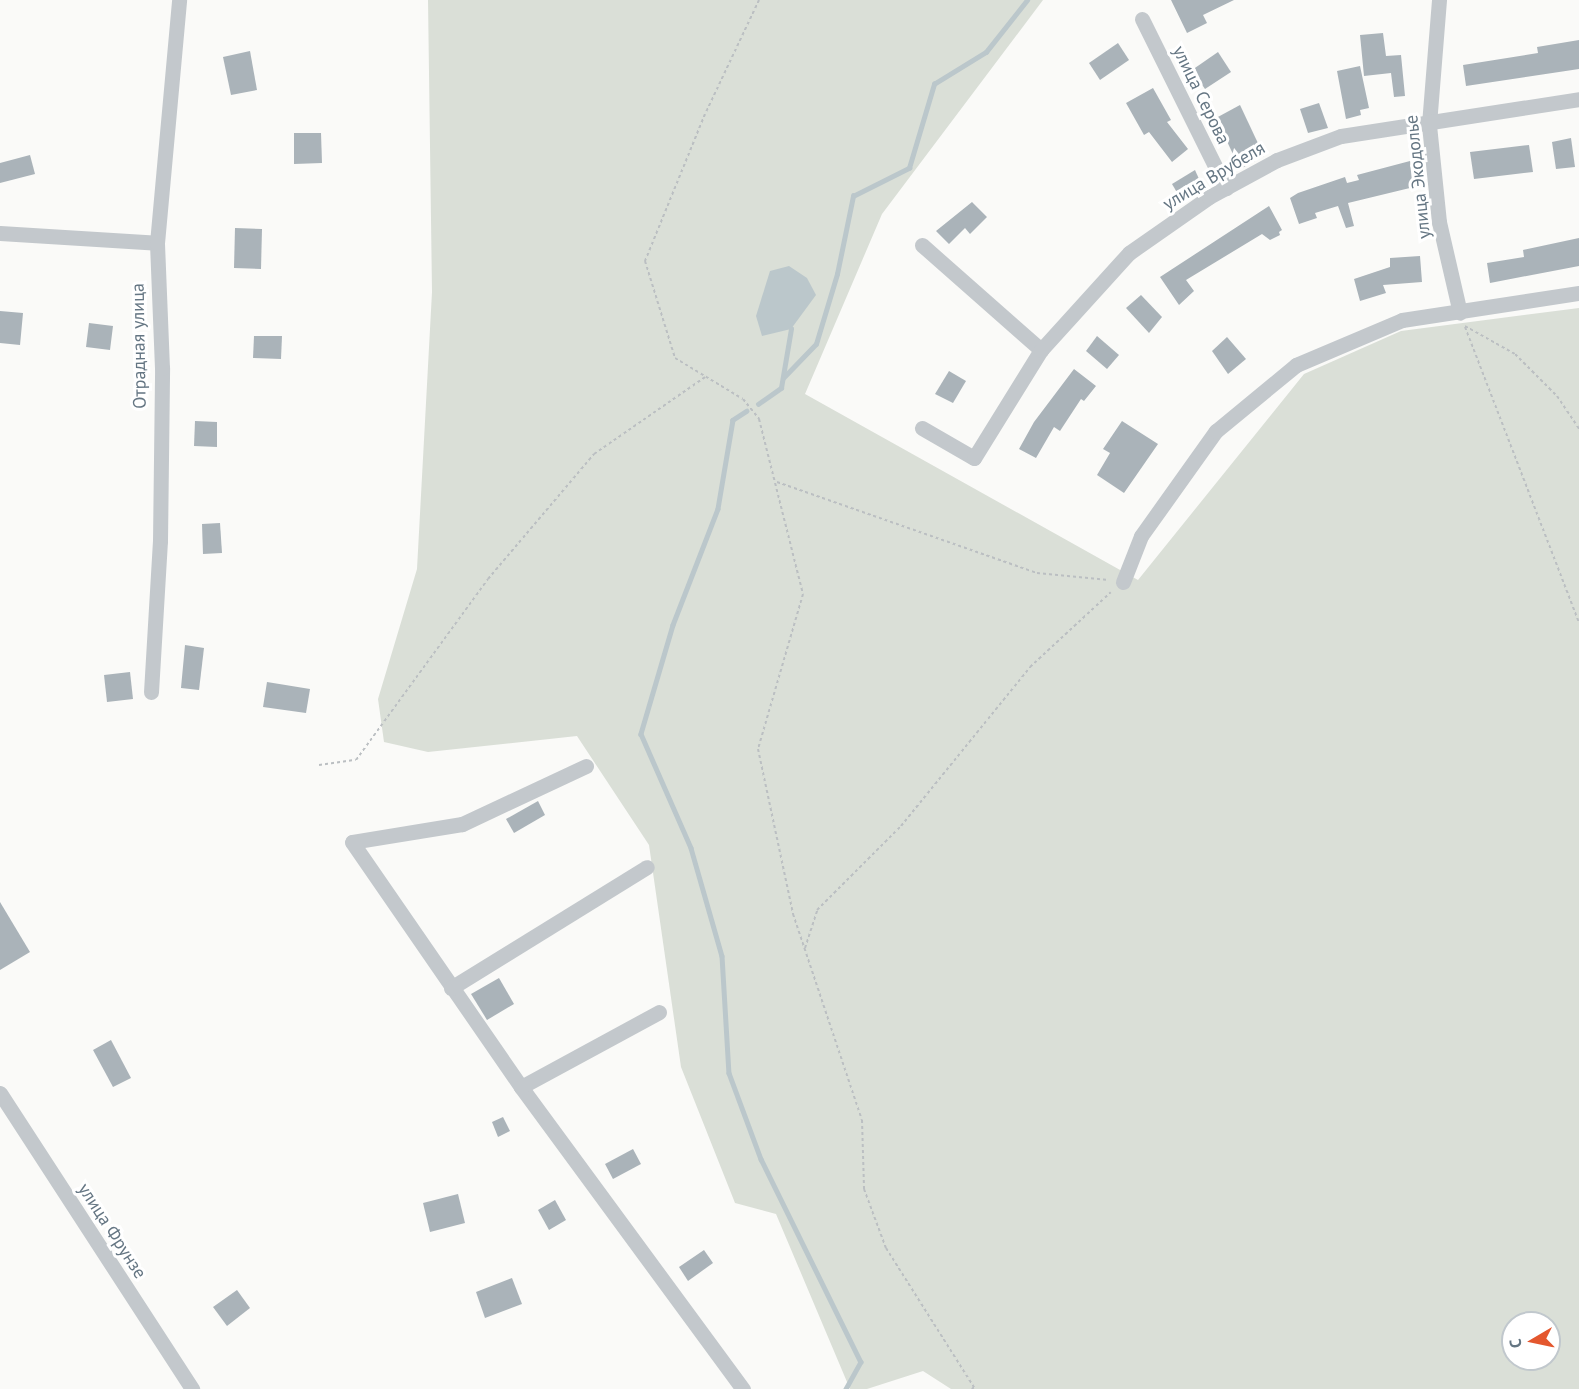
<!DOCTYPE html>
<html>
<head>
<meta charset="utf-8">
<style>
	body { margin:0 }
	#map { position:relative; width:1579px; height:1389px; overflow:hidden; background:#fafaf8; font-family:"PT Sans",sans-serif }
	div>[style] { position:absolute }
	.green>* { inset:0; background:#dadfd7 }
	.water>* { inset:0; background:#bbc7cb }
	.stream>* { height:4.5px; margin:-2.25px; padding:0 2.25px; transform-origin:2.25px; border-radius:2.25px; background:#bbc7cb }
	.building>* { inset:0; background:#aab3b9 }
	.path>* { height:2px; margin-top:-1px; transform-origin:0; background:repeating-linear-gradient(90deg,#bbbfc2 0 3px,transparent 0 6px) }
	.minor>* { height:15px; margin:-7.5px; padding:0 7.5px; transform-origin:7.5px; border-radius:7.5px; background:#c3c8cc }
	span { translate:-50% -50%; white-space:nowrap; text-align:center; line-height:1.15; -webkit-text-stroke:6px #fff; paint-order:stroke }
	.street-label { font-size:18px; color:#657683 }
	.north { position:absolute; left:1501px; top:1311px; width:60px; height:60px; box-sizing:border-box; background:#fff; border:2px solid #c1c8cd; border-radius:50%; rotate:261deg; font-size:16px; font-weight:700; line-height:24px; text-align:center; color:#657683 }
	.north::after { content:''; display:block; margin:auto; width:21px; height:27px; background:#e4572e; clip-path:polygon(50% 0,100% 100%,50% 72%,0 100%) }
</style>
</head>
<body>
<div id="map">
	<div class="green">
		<i style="clip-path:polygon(evenodd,428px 0,1043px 0,882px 214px,805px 394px,1138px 580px,1304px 374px,1401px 331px,1579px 308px,1579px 1389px,951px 1389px,923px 1371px,867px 1389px,850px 1389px,776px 1214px,735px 1203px,681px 1067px,649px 845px,577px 736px,428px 752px,384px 742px,378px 699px,417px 569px,432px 292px,428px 0,1513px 1323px,1549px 1323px,1549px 1359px,1513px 1359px,1513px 1323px)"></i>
	</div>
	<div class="water">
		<i style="clip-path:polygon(789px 266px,807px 278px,816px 295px,791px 329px,762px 336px,756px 316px,770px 271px)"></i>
	</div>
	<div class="stream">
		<i style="left:783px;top:378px;width:47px;rotate:-45.9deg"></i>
		<i style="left:816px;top:344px;width:73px;rotate:-73.3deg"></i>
		<i style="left:837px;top:274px;width:80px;rotate:-78.4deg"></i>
		<i style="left:853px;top:196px;width:63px;rotate:-26.6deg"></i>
		<i style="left:909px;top:168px;width:88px;rotate:-73.4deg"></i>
		<i style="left:934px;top:84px;width:61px;rotate:-31.6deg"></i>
		<i style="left:986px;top:52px;width:66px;rotate:-51.7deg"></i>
		<i style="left:758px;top:404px;width:28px;rotate:-35deg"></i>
		<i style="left:781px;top:388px;width:60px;rotate:-80.4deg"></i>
		<i style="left:747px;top:411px;width:17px;rotate:147deg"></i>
		<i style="left:733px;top:420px;width:90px;rotate:99.6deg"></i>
		<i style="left:718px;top:509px;width:124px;rotate:111.2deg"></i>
		<i style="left:673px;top:625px;width:114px;rotate:106.4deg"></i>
		<i style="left:641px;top:734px;width:124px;rotate:66.3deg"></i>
		<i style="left:691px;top:848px;width:112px;rotate:74deg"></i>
		<i style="left:722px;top:956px;width:117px;rotate:86.6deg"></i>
		<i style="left:729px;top:1073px;width:92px;rotate:69.6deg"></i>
		<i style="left:761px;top:1159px;width:226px;rotate:63.8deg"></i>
		<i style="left:861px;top:1362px;width:31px;rotate:119deg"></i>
	</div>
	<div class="building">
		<i style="clip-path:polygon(1171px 0,1234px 0,1203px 15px,1207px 23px,1187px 33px)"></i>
		<i style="clip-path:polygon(1383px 33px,1386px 56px,1401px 55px,1405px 96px,1394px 97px,1391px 73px,1364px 76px,1360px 35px)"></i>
		<i style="clip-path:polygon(1579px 40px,1579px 69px,1466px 86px,1463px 65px,1538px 53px,1537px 47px)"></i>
		<i style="clip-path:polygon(1118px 43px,1129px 60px,1100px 80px,1089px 63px)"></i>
		<i style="clip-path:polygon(250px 51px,257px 90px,231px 95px,223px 57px)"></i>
		<i style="clip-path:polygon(1218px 52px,1231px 72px,1205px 89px,1192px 70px)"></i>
		<i style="clip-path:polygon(1360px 66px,1369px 108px,1360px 110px,1361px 115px,1346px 119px,1337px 71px)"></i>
		<i style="clip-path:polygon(1153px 88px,1171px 120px,1167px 122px,1188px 149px,1172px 162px,1149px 132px,1144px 135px,1126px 103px)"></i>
		<i style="clip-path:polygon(1319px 103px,1328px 128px,1308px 133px,1300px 109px)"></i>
		<i style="clip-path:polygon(1240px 105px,1264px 156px,1240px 169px,1216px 118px)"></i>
		<i style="clip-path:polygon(294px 133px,321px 133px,322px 163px,294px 164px)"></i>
		<i style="clip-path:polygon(1571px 138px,1575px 167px,1556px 169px,1552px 142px)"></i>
		<i style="clip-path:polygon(1529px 145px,1533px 172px,1474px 179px,1470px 152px)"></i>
		<i style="clip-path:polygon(30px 155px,35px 174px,0 183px,0 163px)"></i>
		<i style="clip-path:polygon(1410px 161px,1414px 187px,1348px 203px,1354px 226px,1346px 228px,1338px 206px,1315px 213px,1317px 218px,1299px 224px,1290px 198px,1298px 193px,1345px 177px,1347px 183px,1359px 180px,1357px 175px)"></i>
		<i style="clip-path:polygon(1195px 170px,1203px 188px,1182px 201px,1172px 184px)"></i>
		<i style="clip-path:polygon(972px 202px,987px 217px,970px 234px,965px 228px,949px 244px,936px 231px)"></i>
		<i style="clip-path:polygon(1269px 206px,1282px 230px,1279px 232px,1280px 235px,1270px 240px,1262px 234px,1186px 280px,1194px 291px,1179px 305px,1160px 277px)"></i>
		<i style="clip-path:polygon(235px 228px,262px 229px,261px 269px,234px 268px)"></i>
		<i style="clip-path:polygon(1579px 238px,1579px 266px,1490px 283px,1487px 263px,1524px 257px,1523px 250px)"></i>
		<i style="clip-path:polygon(1420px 256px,1422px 282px,1383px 285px,1386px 293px,1360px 301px,1354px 279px,1390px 267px,1390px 258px)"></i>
		<i style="clip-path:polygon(1141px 295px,1162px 317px,1149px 333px,1126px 308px)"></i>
		<i style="clip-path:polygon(0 311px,23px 313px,20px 345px,0 343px)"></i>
		<i style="clip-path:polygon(89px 323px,113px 326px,110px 350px,86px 347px)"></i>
		<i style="clip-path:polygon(254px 336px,282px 336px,281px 359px,253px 358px)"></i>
		<i style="clip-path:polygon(1097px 336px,1119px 355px,1107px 369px,1086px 351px)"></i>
		<i style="clip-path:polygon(1227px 337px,1246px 359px,1228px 374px,1212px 351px)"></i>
		<i style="clip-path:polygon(1074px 369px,1096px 386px,1084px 401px,1081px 399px,1060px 431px,1054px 427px,1036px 458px,1019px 449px,1034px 422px)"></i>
		<i style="clip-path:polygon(949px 371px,966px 381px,953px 403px,935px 394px)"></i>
		<i style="clip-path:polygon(195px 421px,217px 422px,217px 447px,194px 446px)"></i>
		<i style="clip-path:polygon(1122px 421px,1158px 444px,1124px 493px,1097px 475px,1110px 453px,1103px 449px)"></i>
		<i style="clip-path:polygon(220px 523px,222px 553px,203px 554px,202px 524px)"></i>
		<i style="clip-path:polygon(185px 645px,204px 648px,199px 690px,181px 688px)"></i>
		<i style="clip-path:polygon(130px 672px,133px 699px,107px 702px,104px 675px)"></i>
		<i style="clip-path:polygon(267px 682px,310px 689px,306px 713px,263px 707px)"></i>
		<i style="clip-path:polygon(538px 801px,545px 815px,514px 833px,506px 819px)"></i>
		<i style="clip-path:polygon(0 902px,30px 952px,0 970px)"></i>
		<i style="clip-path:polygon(499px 978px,514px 1004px,487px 1020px,471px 994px)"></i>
		<i style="clip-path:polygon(111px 1040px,131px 1078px,113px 1087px,93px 1050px)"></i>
		<i style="clip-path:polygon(503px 1117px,510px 1131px,498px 1137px,492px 1122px)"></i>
		<i style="clip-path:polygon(633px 1149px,641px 1164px,613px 1179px,605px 1164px)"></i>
		<i style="clip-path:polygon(458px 1194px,465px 1223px,430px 1232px,423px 1203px)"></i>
		<i style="clip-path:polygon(555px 1200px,566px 1220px,549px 1230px,538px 1210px)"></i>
		<i style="clip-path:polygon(704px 1250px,713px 1263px,688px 1281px,679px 1267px)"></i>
		<i style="clip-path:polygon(512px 1278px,522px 1304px,485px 1318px,476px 1292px)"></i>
		<i style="clip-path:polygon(237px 1290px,250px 1308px,227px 1326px,213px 1307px)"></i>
	</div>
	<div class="path">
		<i style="left:759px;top:0;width:126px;rotate:115.3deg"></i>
		<i style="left:705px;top:114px;width:159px;rotate:112.2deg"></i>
		<i style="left:645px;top:261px;width:102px;rotate:72.8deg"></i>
		<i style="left:675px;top:358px;width:79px;rotate:31.1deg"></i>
		<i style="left:743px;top:399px;width:26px;rotate:51deg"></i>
		<i style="left:759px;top:419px;width:180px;rotate:75.9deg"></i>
		<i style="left:803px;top:594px;width:161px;rotate:106.2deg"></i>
		<i style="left:758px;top:749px;width:169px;rotate:78deg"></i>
		<i style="left:793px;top:914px;width:217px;rotate:71.5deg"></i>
		<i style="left:862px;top:1120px;width:69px;rotate:88.3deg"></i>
		<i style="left:864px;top:1189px;width:63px;rotate:69.6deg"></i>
		<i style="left:886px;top:1248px;width:165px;rotate:57.7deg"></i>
		<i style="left:974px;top:1387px;width:3px;rotate:135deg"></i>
		<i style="left:1465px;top:326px;width:57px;rotate:29.2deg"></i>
		<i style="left:1515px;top:354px;width:59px;rotate:45deg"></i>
		<i style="left:1557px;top:396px;width:40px;rotate:56deg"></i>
		<i style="left:1465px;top:327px;width:316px;rotate:68.9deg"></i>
		<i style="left:777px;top:482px;width:275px;rotate:19.3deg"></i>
		<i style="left:1037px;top:573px;width:72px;rotate:5.6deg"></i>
		<i style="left:319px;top:765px;width:37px;rotate:-8deg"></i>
		<i style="left:356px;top:760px;width:224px;rotate:-53.9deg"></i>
		<i style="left:488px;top:579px;width:164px;rotate:-49.7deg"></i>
		<i style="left:594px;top:454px;width:135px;rotate:-34.7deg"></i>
		<i style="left:805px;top:948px;width:40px;rotate:-72deg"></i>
		<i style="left:817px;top:910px;width:119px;rotate:-45deg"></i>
		<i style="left:901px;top:826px;width:205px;rotate:-50.9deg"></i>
		<i style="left:1030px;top:667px;width:110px;rotate:-42.8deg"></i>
	</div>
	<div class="minor">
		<i style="left:1439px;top:0;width:125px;rotate:94.6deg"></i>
		<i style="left:1429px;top:125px;width:98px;rotate:84.1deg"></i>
		<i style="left:1439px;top:222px;width:93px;rotate:77deg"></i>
		<i style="left:1142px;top:19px;width:189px;rotate:63.6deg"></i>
		<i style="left:0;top:233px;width:157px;rotate:3.6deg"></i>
		<i style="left:922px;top:245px;width:159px;rotate:41.4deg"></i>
		<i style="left:922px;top:428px;width:60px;rotate:30deg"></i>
		<i style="left:974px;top:458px;width:127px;rotate:-58.2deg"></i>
		<i style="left:1041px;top:350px;width:131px;rotate:-47.8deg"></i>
		<i style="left:1129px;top:253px;width:98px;rotate:-35deg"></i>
		<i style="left:1209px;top:197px;width:77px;rotate:-28.6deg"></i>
		<i style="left:1277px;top:160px;width:68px;rotate:-20.6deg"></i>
		<i style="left:1341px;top:136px;width:241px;rotate:-8.8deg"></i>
		<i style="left:1123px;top:582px;width:49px;rotate:-68.6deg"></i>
		<i style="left:1141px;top:536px;width:129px;rotate:-54.5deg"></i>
		<i style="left:1216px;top:431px;width:104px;rotate:-39.5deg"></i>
		<i style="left:1296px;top:365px;width:115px;rotate:-23deg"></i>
		<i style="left:1402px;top:320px;width:179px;rotate:-8.7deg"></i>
		<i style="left:151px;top:692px;width:151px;rotate:-86.6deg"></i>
		<i style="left:160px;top:541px;width:173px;rotate:-89.3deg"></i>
		<i style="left:162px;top:368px;width:125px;rotate:-92.3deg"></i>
		<i style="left:157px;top:243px;width:244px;rotate:-84.8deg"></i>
		<i style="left:586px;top:766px;width:137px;rotate:154.9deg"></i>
		<i style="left:462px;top:824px;width:111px;rotate:170.7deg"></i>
		<i style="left:352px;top:842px;width:298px;rotate:55.4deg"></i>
		<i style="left:521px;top:1087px;width:375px;rotate:53.7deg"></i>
		<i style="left:451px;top:988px;width:230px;rotate:-31.7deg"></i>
		<i style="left:521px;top:1087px;width:157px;rotate:-28.5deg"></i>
		<i style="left:0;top:1093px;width:353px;rotate:57deg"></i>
	</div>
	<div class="street-label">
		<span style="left:1201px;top:95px;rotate:64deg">улица Серова</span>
		<span style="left:1214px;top:176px;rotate:-31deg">улица Врубеля</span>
		<span style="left:1418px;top:177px;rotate:-96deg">улица Экодолье</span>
		<span style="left:139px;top:346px;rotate:-91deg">Отрадная улица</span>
		<span style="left:112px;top:1231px;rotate:57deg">улица Фрунзе</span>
	</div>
	<div class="north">С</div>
</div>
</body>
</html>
